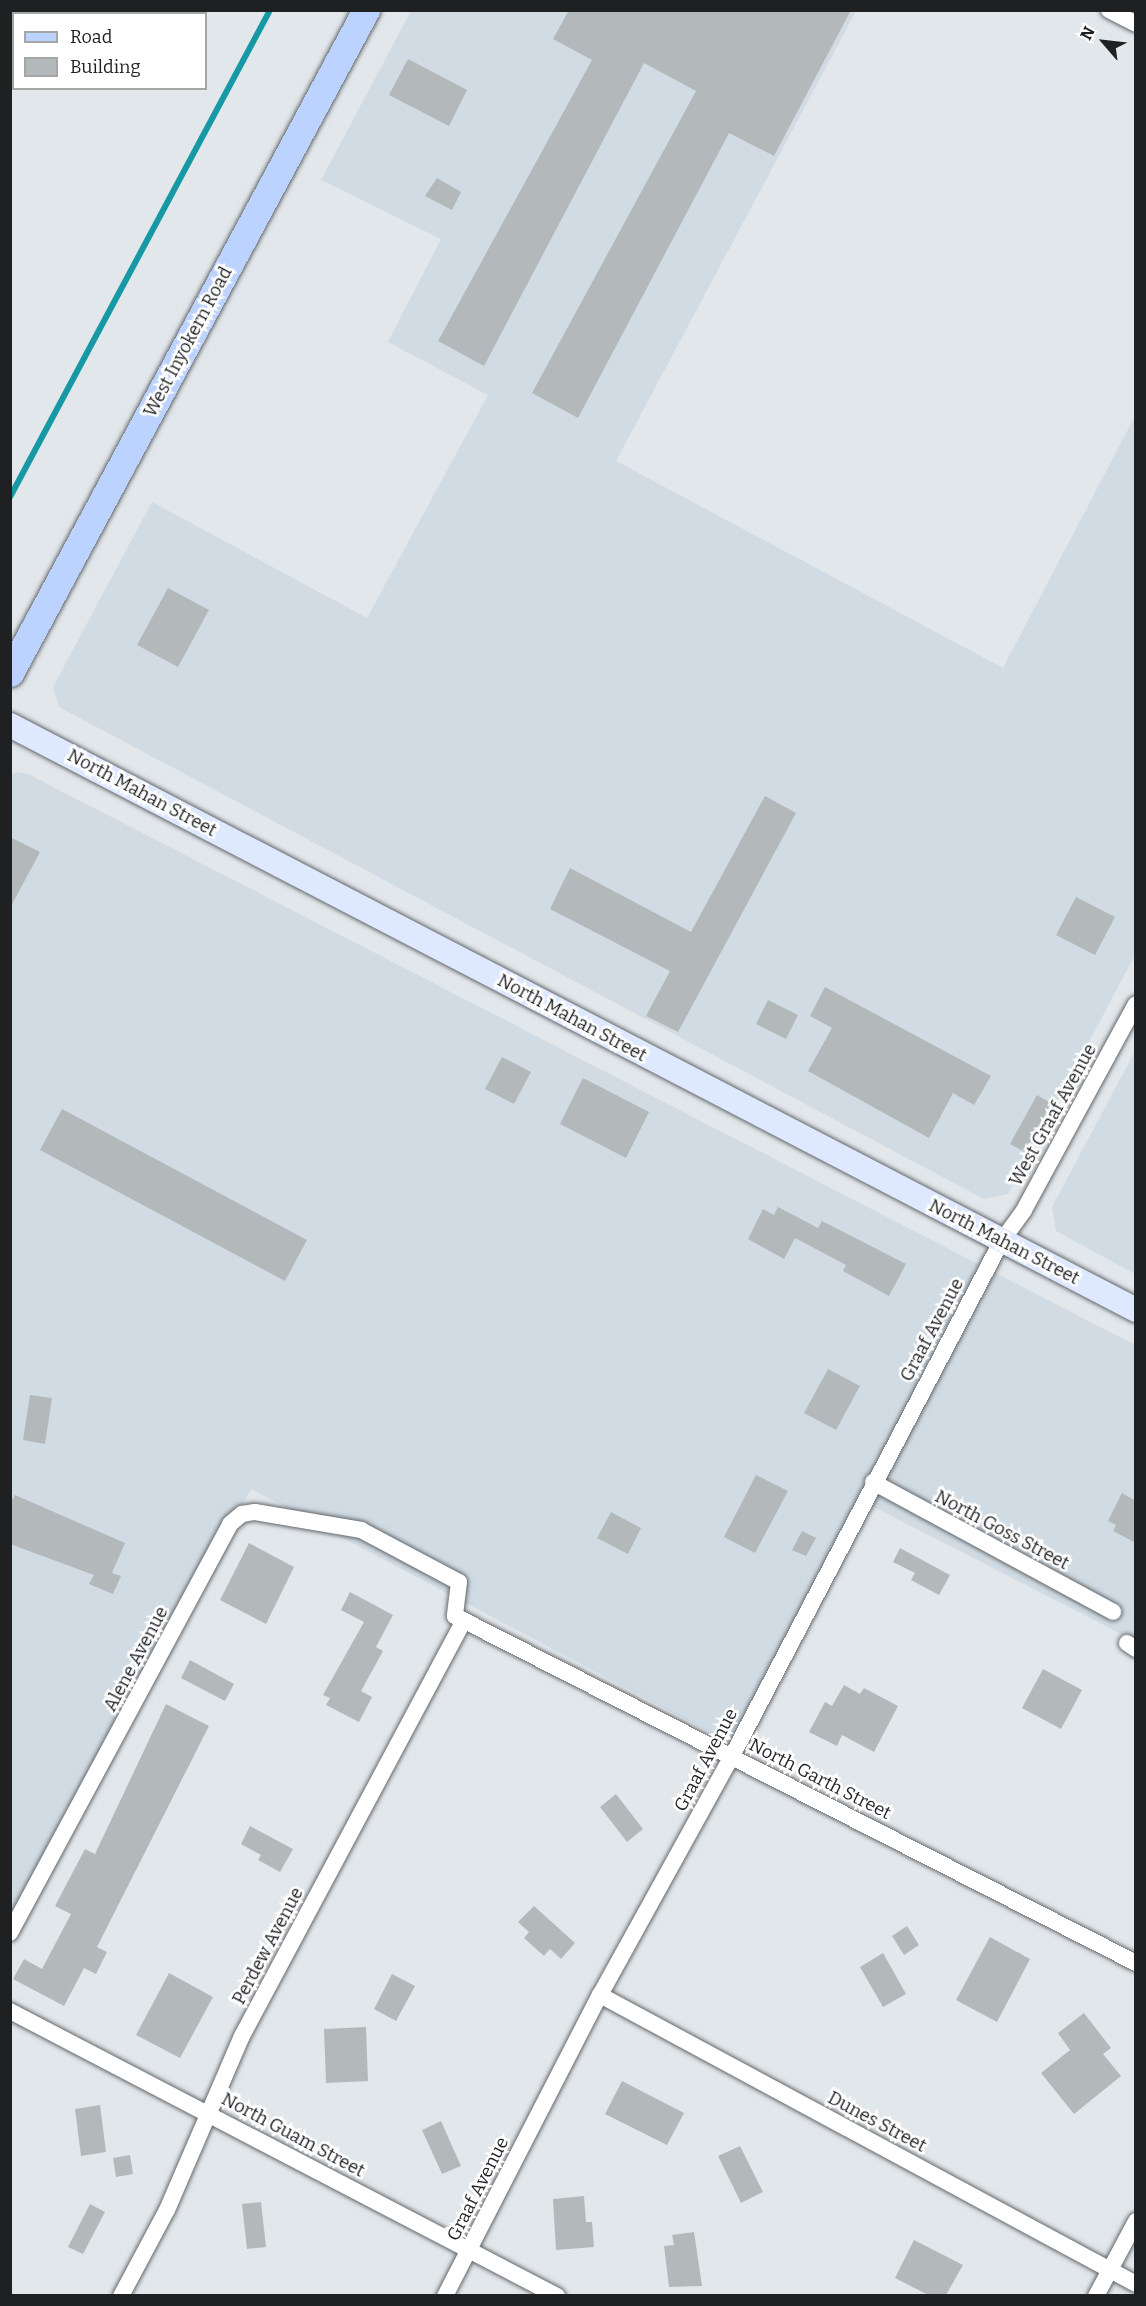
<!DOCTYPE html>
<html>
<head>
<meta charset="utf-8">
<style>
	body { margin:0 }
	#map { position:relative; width:1146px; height:2306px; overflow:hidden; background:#e2e7eb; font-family:Bitter,serif }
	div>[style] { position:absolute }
	.built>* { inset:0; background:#d0dbe4 }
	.stream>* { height:6px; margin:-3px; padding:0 3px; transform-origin:3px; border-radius:3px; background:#1799a5 }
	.building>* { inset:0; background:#b3b9bb }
	.roads { filter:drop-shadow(0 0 2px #64686b) drop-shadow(0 0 2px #64686b) }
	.street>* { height:16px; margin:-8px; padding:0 8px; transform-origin:8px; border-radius:8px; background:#fff }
	.secondary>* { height:24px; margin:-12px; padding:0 12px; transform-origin:12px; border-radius:12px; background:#dee9ff }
	.primary>* { height:27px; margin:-13.5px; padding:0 13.5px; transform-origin:13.5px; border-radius:13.5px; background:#bdd3ff }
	span { translate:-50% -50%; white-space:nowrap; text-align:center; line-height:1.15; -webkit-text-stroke:5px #fff; paint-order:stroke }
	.street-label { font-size:18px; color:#1e2021 }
	.frame { position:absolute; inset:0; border:12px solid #1e2021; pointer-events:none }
	.legend { position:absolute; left:12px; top:12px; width:195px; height:78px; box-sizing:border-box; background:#fff; border:2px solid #a5a6a6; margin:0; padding:8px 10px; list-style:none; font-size:18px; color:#1e2021 }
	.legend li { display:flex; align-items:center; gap:12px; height:30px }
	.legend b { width:30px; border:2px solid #a5a6a6 }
	.north { position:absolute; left:1074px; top:12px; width:60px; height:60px; -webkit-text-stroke:4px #fff; paint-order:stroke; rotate:298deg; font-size:16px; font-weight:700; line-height:24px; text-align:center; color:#1e2021 }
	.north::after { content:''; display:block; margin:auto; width:21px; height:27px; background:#1e2021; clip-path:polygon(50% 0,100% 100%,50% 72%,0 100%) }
</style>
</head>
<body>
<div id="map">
	<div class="built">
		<i style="clip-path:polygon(411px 11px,856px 11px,616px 461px,1003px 668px,1135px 416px,1135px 955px,1008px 1194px,984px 1199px,59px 707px,53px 687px,152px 502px,367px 618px,488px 395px,388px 342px,441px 239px,321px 180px)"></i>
		<i style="clip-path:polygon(16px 772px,28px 774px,1135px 1345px,1135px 1641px,870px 1505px,741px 1749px,251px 1489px,11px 1938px,11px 775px)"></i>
		<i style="clip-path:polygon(1135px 1051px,1135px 1274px,1056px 1231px,1052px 1207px)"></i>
	</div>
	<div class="stream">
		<i style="left:10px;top:497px;width:552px;rotate:-61.9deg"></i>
	</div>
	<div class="building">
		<i style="clip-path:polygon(569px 10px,851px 10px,774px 156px,729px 133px,578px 418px,532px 393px,696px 91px,644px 63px,484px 366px,438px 341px,592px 60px,553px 39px)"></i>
		<i style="clip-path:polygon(408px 59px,467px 90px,449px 126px,389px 95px)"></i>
		<i style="clip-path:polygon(437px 178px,461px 192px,452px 210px,425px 196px)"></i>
		<i style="clip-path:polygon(168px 588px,209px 610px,178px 667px,137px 645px)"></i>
		<i style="clip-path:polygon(765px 796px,796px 813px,678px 1032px,646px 1016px,670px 971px,550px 909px,570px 868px,691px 932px)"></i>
		<i style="clip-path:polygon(10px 837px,40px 852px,10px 908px)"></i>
		<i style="clip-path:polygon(1076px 897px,1115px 917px,1095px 955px,1056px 935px)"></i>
		<i style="clip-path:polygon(825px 987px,991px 1076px,974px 1105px,953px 1093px,929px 1138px,808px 1071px,832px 1028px,810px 1016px)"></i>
		<i style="clip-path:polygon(768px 1000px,798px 1015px,786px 1039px,756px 1024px)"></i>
		<i style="clip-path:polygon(502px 1057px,531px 1072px,514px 1104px,485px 1089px)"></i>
		<i style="clip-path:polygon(583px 1078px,649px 1112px,626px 1158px,560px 1124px)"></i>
		<i style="clip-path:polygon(1037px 1095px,1051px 1103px,1025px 1152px,1010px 1144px)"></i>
		<i style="clip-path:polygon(62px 1109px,307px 1240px,285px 1281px,40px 1150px)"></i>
		<i style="clip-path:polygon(778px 1207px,818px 1228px,822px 1221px,906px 1264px,889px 1296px,843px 1271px,846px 1265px,795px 1238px,784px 1259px,748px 1239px,763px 1209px,774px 1215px)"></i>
		<i style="clip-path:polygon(828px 1369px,860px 1386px,836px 1430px,804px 1413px)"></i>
		<i style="clip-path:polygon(30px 1395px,52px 1398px,45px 1444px,23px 1440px)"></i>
		<i style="clip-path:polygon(756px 1475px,788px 1491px,755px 1553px,724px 1537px)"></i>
		<i style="clip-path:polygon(1122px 1493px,1136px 1501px,1136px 1543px,1113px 1531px,1116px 1525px,1108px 1521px)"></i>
		<i style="clip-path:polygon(15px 1495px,125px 1543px,112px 1573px,121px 1576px,113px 1594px,89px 1584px,94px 1575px,10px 1544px,10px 1504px)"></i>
		<i style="clip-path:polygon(611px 1512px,641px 1528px,628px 1554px,597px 1538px)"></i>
		<i style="clip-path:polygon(802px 1531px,816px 1538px,806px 1556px,792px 1550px)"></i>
		<i style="clip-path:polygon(249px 1543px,294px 1567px,266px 1624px,220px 1600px)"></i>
		<i style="clip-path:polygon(900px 1548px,950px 1575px,939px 1595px,911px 1580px,915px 1573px,893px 1562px)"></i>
		<i style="clip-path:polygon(350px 1592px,393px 1615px,376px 1647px,383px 1651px,361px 1691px,372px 1697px,359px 1722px,326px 1705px,330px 1698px,323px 1695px,364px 1622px,341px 1610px)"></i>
		<i style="clip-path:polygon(190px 1660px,234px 1684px,225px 1701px,181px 1678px)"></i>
		<i style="clip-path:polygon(1043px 1669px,1082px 1690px,1061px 1729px,1022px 1708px)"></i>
		<i style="clip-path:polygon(844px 1685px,860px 1694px,864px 1688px,898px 1706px,874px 1752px,842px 1735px,837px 1746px,809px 1732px,825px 1702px,832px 1706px)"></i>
		<i style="clip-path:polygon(166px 1704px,209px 1726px,97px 1947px,107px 1952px,96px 1974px,84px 1968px,64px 2006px,13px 1979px,24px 1959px,42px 1969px,71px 1914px,55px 1906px,85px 1849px,95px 1854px)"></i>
		<i style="clip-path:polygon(616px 1794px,643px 1829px,627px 1842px,600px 1807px)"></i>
		<i style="clip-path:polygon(250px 1826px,293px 1849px,280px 1872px,258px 1860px,261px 1855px,241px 1844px)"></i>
		<i style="clip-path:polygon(534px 1906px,575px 1943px,561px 1959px,550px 1949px,544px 1956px,524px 1938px,529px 1932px,518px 1922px)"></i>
		<i style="clip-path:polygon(907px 1926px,919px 1945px,904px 1955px,892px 1936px)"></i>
		<i style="clip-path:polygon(990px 1937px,1030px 1959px,997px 2022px,956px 2000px)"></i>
		<i style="clip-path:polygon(883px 1953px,906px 1994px,883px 2007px,860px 1967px)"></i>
		<i style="clip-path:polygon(169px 1973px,213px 1997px,180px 2058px,136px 2035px)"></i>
		<i style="clip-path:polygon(392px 1974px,415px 1986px,396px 2021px,374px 2009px)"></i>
		<i style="clip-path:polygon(1084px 2013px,1111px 2048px,1103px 2054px,1121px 2076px,1074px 2114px,1041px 2073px,1070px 2050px,1058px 2033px)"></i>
		<i style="clip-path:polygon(366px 2027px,368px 2081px,326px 2083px,324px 2029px)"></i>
		<i style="clip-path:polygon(622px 2081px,684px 2113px,667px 2145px,605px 2114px)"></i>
		<i style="clip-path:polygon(100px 2105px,106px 2152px,81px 2156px,75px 2109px)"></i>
		<i style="clip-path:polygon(441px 2121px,461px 2166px,442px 2174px,422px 2130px)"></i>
		<i style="clip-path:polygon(740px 2146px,763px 2192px,741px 2203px,718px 2156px)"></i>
		<i style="clip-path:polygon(130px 2155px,133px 2174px,116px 2177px,113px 2158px)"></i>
		<i style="clip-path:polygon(584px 2196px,586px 2222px,592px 2222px,594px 2247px,556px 2250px,553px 2199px)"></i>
		<i style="clip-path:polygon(261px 2202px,266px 2247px,247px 2249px,242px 2204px)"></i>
		<i style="clip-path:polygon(90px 2204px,105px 2212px,83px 2254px,68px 2247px)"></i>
		<i style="clip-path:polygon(694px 2232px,702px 2286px,669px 2287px,664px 2246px,674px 2245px,672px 2235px)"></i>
		<i style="clip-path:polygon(914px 2240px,963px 2265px,946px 2295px,928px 2295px,895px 2278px)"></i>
	</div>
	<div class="roads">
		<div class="street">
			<i style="left:1109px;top:10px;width:30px;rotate:27deg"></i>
			<i style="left:873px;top:1482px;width:273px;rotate:28.4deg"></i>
			<i style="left:1127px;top:1643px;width:11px;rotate:34deg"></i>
			<i style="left:10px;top:1933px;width:464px;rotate:-61.7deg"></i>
			<i style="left:230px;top:1524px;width:16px;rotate:-40deg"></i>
			<i style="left:242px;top:1514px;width:13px;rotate:-9deg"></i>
			<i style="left:255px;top:1512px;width:108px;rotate:9.6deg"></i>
			<i style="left:361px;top:1530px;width:111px;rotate:28deg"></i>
			<i style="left:459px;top:1582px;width:34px;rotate:97deg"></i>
			<i style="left:455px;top:1616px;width:764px;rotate:27deg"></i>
			<i style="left:600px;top:1995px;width:609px;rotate:28.33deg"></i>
			<i style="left:10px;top:2011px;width:617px;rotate:27.52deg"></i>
			<i style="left:121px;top:2296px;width:98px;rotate:-61.9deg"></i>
			<i style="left:167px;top:2210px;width:189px;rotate:-66.7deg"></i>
			<i style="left:242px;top:2036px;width:471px;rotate:-61.9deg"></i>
			<i style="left:445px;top:2296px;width:339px;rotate:-62.8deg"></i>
			<i style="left:600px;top:1995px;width:273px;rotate:-61.1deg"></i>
			<i style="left:732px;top:1756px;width:580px;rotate:-62.37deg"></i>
			<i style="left:1001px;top:1242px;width:39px;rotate:-54deg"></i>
			<i style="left:1024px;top:1210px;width:234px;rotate:-61.5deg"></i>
			<i style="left:1096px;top:2296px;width:85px;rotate:-61.9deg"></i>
		</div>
		<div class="secondary">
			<i style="left:10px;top:725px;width:1269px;rotate:27.45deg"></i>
		</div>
		<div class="primary">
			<i style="left:10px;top:673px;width:753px;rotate:-61.77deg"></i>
		</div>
	</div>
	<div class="street-label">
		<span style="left:188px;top:342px;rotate:-62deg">West Inyokern Road</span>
		<span style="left:142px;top:793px;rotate:28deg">North Mahan Street</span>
		<span style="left:572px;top:1018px;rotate:28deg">North Mahan Street</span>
		<span style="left:1053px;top:1115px;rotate:-61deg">West Graaf Avenue</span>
		<span style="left:1004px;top:1242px;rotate:27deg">North Mahan Street</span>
		<span style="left:932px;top:1330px;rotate:-62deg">Graaf Avenue</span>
		<span style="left:1002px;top:1530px;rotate:28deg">North Goss Street</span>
		<span style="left:136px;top:1659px;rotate:-62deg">Alene Avenue</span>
		<span style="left:706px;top:1760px;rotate:-62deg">Graaf Avenue</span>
		<span style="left:820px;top:1779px;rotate:27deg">North Garth Street</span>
		<span style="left:268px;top:1946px;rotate:-62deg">Perdew Avenue</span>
		<span style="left:877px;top:2122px;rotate:28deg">Dunes Street</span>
		<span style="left:293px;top:2135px;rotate:28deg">North Guam Street</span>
		<span style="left:478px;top:2189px;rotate:-63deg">Graaf Avenue</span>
	</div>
	<div class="frame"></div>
	<ul class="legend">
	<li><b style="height:8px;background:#bdd3ff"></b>Road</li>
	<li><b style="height:16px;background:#b3b9bb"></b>Building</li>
	</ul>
	<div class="north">N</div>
</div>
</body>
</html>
